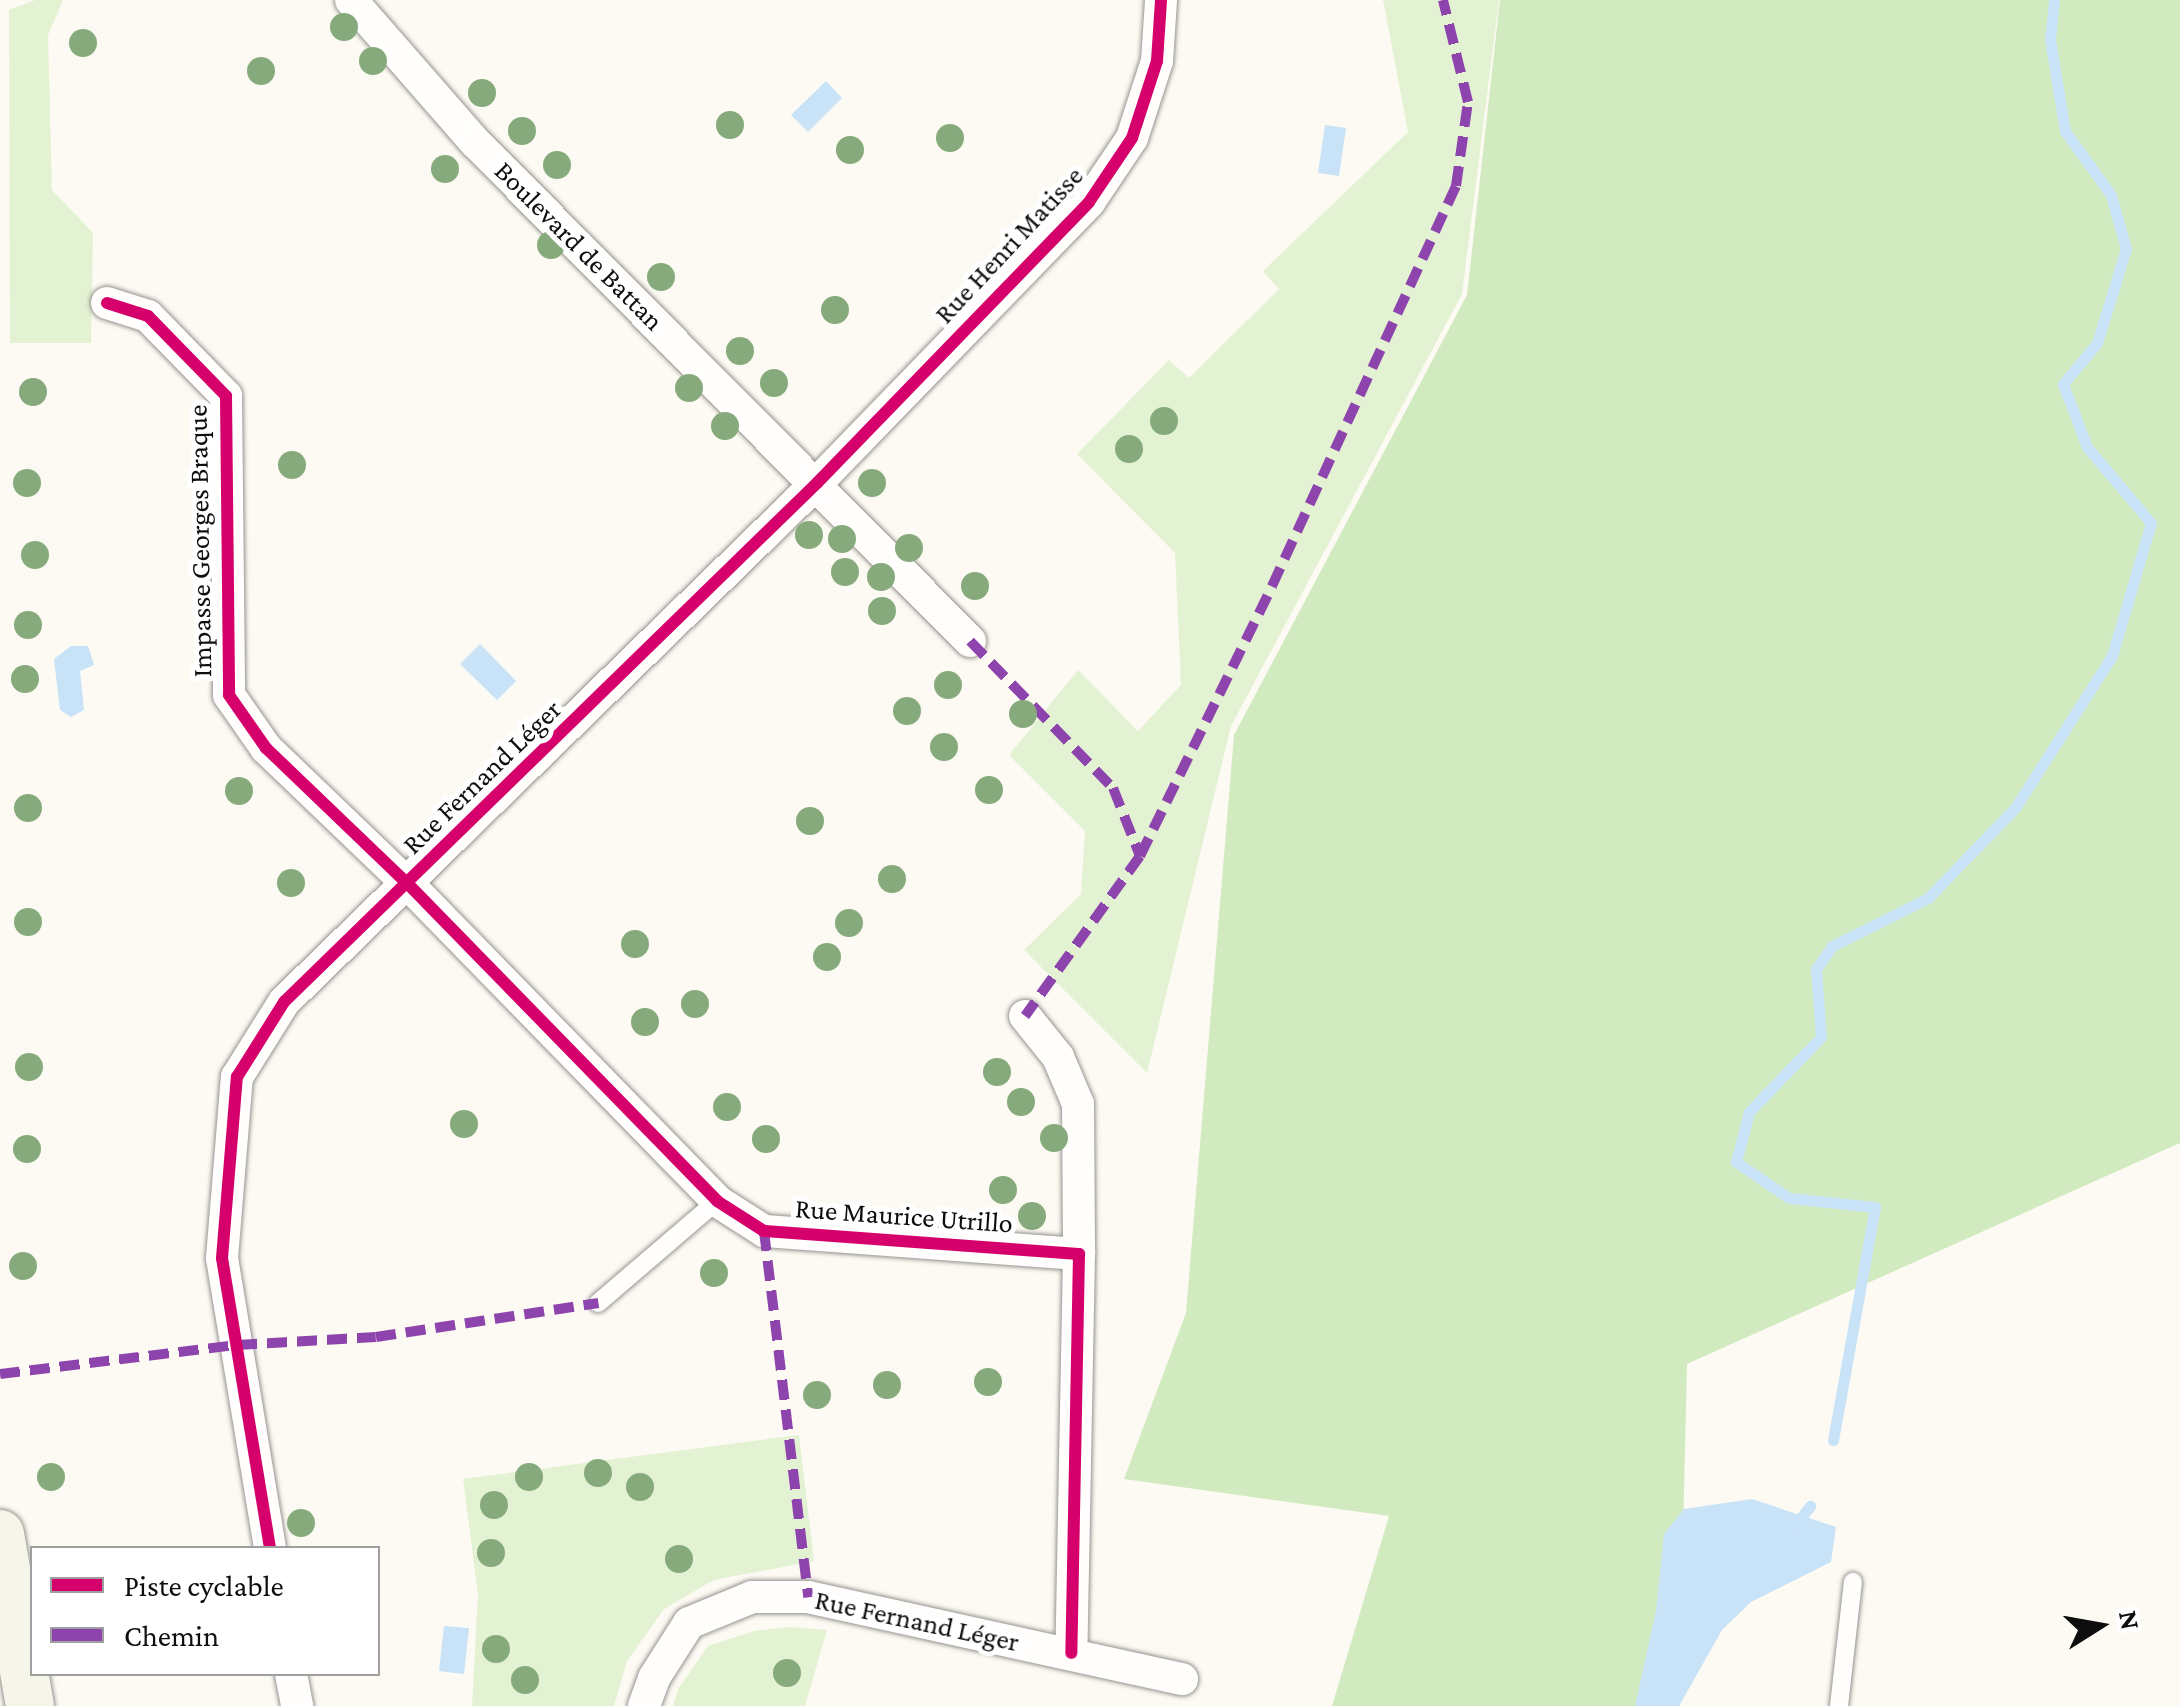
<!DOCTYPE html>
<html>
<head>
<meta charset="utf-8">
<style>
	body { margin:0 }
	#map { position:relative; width:2180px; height:1706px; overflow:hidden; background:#fcfaf2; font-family:"Crimson Pro",serif }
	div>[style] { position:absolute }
	.green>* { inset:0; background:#e3f2d2 }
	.forest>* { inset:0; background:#d2eabf }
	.water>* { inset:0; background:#c8e2f7 }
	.stream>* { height:11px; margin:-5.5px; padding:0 5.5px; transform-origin:5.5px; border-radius:5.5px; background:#c8e2f7 }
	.roads { filter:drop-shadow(0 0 2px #959491) drop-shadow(0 0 2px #959491) }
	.lane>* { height:18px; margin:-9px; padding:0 9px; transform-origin:9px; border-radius:9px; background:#fffefd }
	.street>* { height:32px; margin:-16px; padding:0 16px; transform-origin:16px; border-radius:16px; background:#fffefd }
	.secondary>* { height:48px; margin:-24px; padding:0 24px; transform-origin:24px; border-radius:24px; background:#f5f5ea }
	.quiet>* { height:10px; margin-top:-5px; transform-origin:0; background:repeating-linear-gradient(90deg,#8e44ad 0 20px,transparent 0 30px) }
	.cycleway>* { height:12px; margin:-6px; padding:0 6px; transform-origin:6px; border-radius:6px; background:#d6006c }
	.trees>* { width:28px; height:28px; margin:-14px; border-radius:50%; background:#86aa7c }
	span { translate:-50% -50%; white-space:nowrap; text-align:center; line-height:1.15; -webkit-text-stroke:10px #fff; paint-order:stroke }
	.street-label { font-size:28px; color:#0e0e0e }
	.legend { position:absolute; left:30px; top:1546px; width:350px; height:130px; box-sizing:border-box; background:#fff; border:2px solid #9f9f9f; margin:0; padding:12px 18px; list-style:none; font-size:30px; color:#0e0e0e }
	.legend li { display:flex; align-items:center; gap:20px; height:50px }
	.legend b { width:50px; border:2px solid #9f9f9f }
	.north { position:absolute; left:2050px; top:1576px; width:100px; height:100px; -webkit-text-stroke:8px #fff; paint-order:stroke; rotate:79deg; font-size:28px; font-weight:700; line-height:40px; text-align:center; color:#0e0e0e }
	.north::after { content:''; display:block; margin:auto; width:35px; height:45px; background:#0e0e0e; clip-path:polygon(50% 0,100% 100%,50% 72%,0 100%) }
</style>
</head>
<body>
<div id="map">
	<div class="green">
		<i style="clip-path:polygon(35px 0,63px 0,48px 35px,52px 190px,93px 233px,91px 343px,10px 343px,9px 10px)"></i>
		<i style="clip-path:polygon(1383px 0,1499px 0,1462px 294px,1231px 726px,1147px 1073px,1024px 950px,1081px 894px,1085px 831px,1009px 755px,1078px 670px,1138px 731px,1181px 685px,1175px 553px,1077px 454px,1169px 360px,1189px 378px,1279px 289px,1263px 271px,1408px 132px)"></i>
		<i style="clip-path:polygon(799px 1435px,814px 1561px,714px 1580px,664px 1609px,627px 1661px,614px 1706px,472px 1706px,478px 1595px,463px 1479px)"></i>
		<i style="clip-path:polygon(789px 1627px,827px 1630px,805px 1706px,673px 1706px,678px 1689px,708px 1646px,754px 1631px)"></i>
	</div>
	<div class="forest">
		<i style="clip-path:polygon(1500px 0,2180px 0,2180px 1143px,1687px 1364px,1679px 1706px,1332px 1706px,1389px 1516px,1124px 1479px,1186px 1313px,1234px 735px,1467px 295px)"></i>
	</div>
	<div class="water">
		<i style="clip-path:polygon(826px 81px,842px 98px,808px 132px,791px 115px)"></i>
		<i style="clip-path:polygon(1325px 125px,1346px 128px,1339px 176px,1318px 173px)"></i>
		<i style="clip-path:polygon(480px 644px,516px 681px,497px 700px,460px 664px)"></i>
		<i style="clip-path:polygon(71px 646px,88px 646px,94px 665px,80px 671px,84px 710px,71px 717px,60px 710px,54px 659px)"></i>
		<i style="clip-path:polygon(1752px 1499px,1836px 1527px,1831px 1562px,1751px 1602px,1722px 1630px,1679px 1706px,1635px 1706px,1656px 1611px,1664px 1534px,1684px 1509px)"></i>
		<i style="clip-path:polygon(444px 1626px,469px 1628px,464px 1674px,439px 1671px)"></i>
	</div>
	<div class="stream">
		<i style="left:1833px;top:1440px;width:237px;rotate:-79.8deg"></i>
		<i style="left:1875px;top:1207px;width:86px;rotate:-174deg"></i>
		<i style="left:1789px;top:1198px;width:64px;rotate:-145.8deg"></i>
		<i style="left:1736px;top:1162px;width:52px;rotate:-75.4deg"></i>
		<i style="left:1749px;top:1112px;width:104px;rotate:-46.2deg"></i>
		<i style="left:1821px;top:1037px;width:68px;rotate:-94.2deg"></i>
		<i style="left:1816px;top:969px;width:28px;rotate:-55deg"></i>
		<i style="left:1832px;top:946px;width:107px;rotate:-26.6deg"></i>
		<i style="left:1928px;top:898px;width:125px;rotate:-46deg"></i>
		<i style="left:2015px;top:808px;width:180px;rotate:-57.5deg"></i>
		<i style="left:2112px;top:656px;width:139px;rotate:-73.7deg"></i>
		<i style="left:2151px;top:523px;width:99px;rotate:-130.1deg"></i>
		<i style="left:2087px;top:447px;width:67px;rotate:-110.9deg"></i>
		<i style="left:2063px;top:384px;width:53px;rotate:-50.3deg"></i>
		<i style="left:2097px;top:343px;width:98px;rotate:-72.9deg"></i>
		<i style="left:2126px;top:249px;width:56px;rotate:-105.5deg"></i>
		<i style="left:2111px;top:195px;width:79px;rotate:-125.7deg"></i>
		<i style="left:2065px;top:131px;width:93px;rotate:-99.3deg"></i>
		<i style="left:2050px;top:39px;width:39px;rotate:-84deg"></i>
		<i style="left:1794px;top:1526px;width:26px;rotate:-51deg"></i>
	</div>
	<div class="roads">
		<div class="lane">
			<i style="left:598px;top:1303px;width:157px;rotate:-40.6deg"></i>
			<i style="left:1839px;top:1706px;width:125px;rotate:-83.6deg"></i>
		</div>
		<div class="street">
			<i style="left:351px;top:0;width:189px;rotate:48.9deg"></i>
			<i style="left:475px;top:142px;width:703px;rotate:45.23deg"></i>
			<i style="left:107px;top:303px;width:43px;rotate:17.6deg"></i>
			<i style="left:148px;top:316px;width:112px;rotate:45.7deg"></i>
			<i style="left:226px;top:396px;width:299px;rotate:89.4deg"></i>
			<i style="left:229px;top:695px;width:65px;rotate:55.1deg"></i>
			<i style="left:266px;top:748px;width:197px;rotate:43.8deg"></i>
			<i style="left:408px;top:884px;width:443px;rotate:45.7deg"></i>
			<i style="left:717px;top:1201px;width:56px;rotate:32.6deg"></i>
			<i style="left:764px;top:1231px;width:316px;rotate:4.2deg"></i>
			<i style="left:1079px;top:1254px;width:399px;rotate:91.1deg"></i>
			<i style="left:1025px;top:1016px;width:53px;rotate:51.2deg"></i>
			<i style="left:1058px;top:1057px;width:51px;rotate:66.9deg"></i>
			<i style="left:1078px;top:1104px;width:150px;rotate:89.6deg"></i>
			<i style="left:270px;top:1548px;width:294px;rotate:-99.4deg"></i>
			<i style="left:222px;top:1258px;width:182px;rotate:-85.3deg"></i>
			<i style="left:237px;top:1077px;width:89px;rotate:-57.9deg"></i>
			<i style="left:284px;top:1002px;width:744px;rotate:-44.24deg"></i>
			<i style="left:817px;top:483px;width:391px;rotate:-45.9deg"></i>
			<i style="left:1089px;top:202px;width:77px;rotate:-56.1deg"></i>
			<i style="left:1132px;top:138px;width:81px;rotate:-72deg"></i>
			<i style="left:1157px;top:61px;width:61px;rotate:-86.2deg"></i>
			<i style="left:291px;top:1674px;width:33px;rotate:79deg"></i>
			<i style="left:644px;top:1706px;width:30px;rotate:-70deg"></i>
			<i style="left:654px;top:1678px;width:65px;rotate:-57.5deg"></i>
			<i style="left:689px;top:1623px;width:68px;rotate:-22.4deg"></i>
			<i style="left:752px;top:1597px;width:56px"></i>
			<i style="left:808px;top:1597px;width:383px;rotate:12.4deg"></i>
		</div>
		<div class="secondary">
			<i style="left:0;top:1534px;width:175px;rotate:80.1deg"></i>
		</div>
	</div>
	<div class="quiet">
		<i style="left:970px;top:641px;width:205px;rotate:45.8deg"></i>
		<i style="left:1113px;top:788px;width:73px;rotate:68.3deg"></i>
		<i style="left:1140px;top:856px;width:197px;rotate:125.7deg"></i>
		<i style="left:1140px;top:856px;width:301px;rotate:-63.9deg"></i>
		<i style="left:1272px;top:586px;width:440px;rotate:-65.3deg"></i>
		<i style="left:1456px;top:186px;width:85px;rotate:-81.9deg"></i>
		<i style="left:1468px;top:102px;width:105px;rotate:-103.8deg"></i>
		<i style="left:764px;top:1231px;width:369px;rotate:83.1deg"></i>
		<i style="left:0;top:1374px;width:239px;rotate:-7deg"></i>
		<i style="left:237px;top:1345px;width:139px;rotate:-3.3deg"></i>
		<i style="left:376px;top:1337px;width:225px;rotate:-8.7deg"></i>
	</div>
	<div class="cycleway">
		<i style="left:107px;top:303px;width:43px;rotate:17.6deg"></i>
		<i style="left:148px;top:316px;width:112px;rotate:45.7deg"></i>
		<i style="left:226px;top:396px;width:299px;rotate:89.4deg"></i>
		<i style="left:229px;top:695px;width:65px;rotate:55.1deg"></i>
		<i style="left:266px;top:748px;width:197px;rotate:43.8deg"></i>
		<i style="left:408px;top:884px;width:443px;rotate:45.7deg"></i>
		<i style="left:717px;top:1201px;width:56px;rotate:32.6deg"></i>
		<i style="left:764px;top:1231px;width:316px;rotate:4.2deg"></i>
		<i style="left:1079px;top:1254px;width:399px;rotate:91.1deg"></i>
		<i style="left:270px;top:1548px;width:294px;rotate:-99.4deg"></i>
		<i style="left:222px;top:1258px;width:182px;rotate:-85.3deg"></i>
		<i style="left:237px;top:1077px;width:89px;rotate:-57.9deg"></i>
		<i style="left:284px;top:1002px;width:744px;rotate:-44.24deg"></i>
		<i style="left:817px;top:483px;width:391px;rotate:-45.9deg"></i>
		<i style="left:1089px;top:202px;width:77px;rotate:-56.1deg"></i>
		<i style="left:1132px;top:138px;width:81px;rotate:-72deg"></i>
		<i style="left:1157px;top:61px;width:61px;rotate:-86.2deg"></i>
	</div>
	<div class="trees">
		<i style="left:344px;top:27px"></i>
		<i style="left:83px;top:43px"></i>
		<i style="left:373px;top:61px"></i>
		<i style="left:261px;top:71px"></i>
		<i style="left:482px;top:93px"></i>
		<i style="left:730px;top:125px"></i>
		<i style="left:522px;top:131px"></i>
		<i style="left:950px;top:138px"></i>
		<i style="left:850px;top:150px"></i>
		<i style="left:557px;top:165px"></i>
		<i style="left:445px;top:169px"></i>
		<i style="left:551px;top:245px"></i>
		<i style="left:661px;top:277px"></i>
		<i style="left:835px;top:310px"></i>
		<i style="left:740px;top:351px"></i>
		<i style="left:774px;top:383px"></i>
		<i style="left:689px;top:388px"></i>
		<i style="left:33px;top:392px"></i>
		<i style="left:1164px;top:421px"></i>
		<i style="left:725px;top:426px"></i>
		<i style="left:1129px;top:449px"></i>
		<i style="left:292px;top:465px"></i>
		<i style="left:27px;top:483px"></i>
		<i style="left:872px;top:483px"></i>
		<i style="left:809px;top:535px"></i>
		<i style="left:842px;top:539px"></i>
		<i style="left:909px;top:548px"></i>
		<i style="left:35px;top:555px"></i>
		<i style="left:845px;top:572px"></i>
		<i style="left:881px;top:577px"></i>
		<i style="left:975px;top:586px"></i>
		<i style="left:882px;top:611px"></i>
		<i style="left:28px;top:625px"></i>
		<i style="left:25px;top:679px"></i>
		<i style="left:948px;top:685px"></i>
		<i style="left:907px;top:711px"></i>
		<i style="left:1023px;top:714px"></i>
		<i style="left:944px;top:747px"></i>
		<i style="left:989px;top:790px"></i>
		<i style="left:239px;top:791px"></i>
		<i style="left:28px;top:808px"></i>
		<i style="left:810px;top:821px"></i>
		<i style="left:892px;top:879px"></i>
		<i style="left:291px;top:883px"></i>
		<i style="left:28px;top:922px"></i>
		<i style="left:849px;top:923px"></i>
		<i style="left:635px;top:944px"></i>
		<i style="left:827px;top:957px"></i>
		<i style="left:695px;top:1004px"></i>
		<i style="left:645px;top:1022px"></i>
		<i style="left:29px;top:1067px"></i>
		<i style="left:997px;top:1072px"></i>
		<i style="left:1021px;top:1102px"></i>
		<i style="left:727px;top:1107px"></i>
		<i style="left:464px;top:1124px"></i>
		<i style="left:1054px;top:1138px"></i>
		<i style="left:766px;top:1139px"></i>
		<i style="left:27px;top:1149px"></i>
		<i style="left:1003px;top:1190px"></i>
		<i style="left:1032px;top:1216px"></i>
		<i style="left:23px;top:1266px"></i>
		<i style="left:714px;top:1273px"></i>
		<i style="left:988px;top:1382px"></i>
		<i style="left:887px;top:1385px"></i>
		<i style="left:817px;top:1395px"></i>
		<i style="left:598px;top:1473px"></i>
		<i style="left:51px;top:1477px"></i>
		<i style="left:529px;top:1477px"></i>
		<i style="left:640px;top:1487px"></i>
		<i style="left:494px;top:1505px"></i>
		<i style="left:301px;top:1523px"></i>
		<i style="left:491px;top:1553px"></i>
		<i style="left:679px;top:1559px"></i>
		<i style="left:496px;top:1649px"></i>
		<i style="left:787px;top:1673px"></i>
		<i style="left:525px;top:1680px"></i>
	</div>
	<div class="street-label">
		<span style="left:1009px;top:245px;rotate:-47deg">Rue Henri Matisse</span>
		<span style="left:579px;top:246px;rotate:45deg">Boulevard de Battan</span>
		<span style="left:200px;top:541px;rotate:-91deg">Impasse Georges Braque</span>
		<span style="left:482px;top:777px;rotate:-44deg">Rue Fernand Léger</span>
		<span style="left:904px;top:1216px;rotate:4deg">Rue Maurice Utrillo</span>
		<span style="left:917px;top:1621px;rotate:12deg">Rue Fernand Léger</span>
	</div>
	<ul class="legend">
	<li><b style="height:12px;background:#d6006c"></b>Piste cyclable</li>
	<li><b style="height:12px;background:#8e44ad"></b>Chemin</li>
	</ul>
	<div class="north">N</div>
</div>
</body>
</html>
